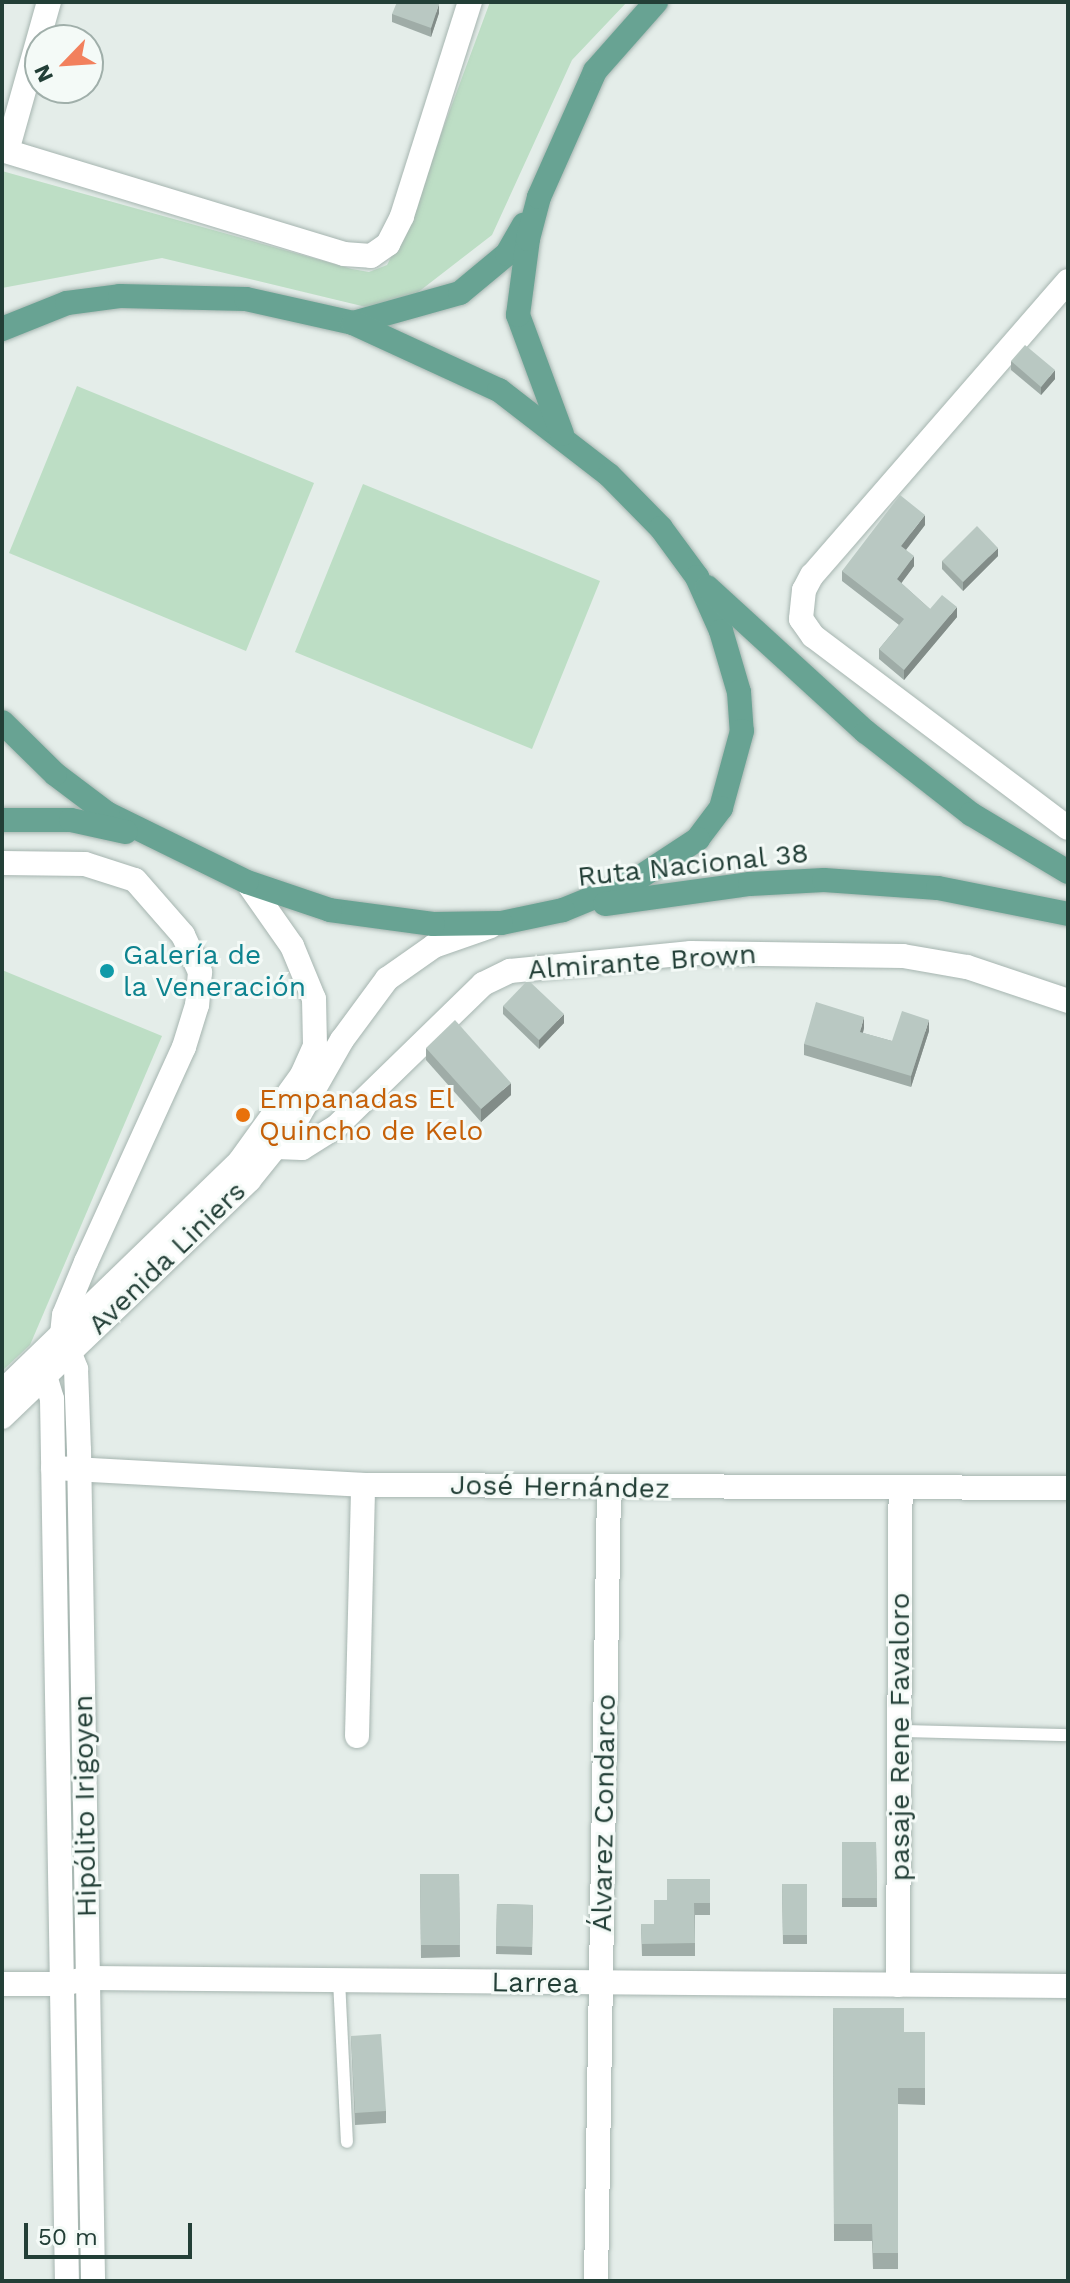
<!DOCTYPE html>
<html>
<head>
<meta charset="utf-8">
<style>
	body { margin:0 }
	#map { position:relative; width:1070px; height:2283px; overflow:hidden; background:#e4ede9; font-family:"Work Sans",sans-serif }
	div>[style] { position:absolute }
	.green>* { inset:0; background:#bddec5 }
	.roads { filter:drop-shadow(0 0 2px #a6b5b0) drop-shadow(0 0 2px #a6b5b0) }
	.lane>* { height:12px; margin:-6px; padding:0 6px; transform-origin:6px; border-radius:6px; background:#fff }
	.street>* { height:24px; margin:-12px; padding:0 12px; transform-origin:12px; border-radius:12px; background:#fff }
	.secondary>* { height:24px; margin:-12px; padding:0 12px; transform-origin:12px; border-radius:12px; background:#fff }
	.primary>* { height:24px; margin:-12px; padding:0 12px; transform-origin:12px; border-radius:12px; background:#68a393 }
	.wall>* { inset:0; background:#9faca7 }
	.shaded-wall>* { inset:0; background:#828c88 }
	.building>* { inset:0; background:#b9c8c2 }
	.dots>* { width:22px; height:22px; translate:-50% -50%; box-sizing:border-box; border:4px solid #f4faf7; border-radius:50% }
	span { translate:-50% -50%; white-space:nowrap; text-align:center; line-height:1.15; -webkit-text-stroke:6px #f4faf7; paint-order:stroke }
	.street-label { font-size:28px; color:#233f37 }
	.culture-label { font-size:28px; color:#0d838f }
	.left { translate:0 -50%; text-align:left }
	.food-label { font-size:28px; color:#c56008 }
	.frame { position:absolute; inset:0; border:4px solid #233f37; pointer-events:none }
	.north { position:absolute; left:24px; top:24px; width:80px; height:80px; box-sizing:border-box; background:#f4faf7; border:2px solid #a0afaa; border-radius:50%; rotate:245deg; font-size:22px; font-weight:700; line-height:32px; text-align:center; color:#233f37 }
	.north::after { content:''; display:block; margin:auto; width:28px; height:36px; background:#f2805d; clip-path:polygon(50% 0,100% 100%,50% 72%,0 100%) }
	.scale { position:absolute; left:24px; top:2223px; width:168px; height:36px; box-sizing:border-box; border:4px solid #233f37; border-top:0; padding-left:10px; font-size:24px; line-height:28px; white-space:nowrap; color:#233f37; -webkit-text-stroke:6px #f4faf7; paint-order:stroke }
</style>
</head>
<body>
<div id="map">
	<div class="green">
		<i style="clip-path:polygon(490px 2px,627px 2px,572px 60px,492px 235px,417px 293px,366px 307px,162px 258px,2px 288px,2px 171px,352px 269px,369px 272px,387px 265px,407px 226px)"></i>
		<i style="clip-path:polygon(77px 386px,314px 483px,246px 651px,9px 553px)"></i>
		<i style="clip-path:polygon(363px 484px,600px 581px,532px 749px,295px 652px)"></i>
		<i style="clip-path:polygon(2px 970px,162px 1036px,30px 1345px,2px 1371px)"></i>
	</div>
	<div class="roads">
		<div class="lane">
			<i style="left:900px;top:1731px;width:165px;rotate:1.4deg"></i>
			<i style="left:339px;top:1980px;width:162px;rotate:87.2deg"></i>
		</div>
		<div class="street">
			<i style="left:2px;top:150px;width:357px;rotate:16.9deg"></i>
			<i style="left:344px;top:254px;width:27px;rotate:4deg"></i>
			<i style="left:371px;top:256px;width:21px;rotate:-35deg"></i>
			<i style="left:388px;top:244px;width:31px;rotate:-63deg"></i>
			<i style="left:402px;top:216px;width:225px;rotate:-72.4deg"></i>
			<i style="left:7px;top:151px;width:155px;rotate:-74.3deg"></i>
			<i style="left:1068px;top:281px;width:390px;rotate:131deg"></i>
			<i style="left:812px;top:575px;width:17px;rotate:118deg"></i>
			<i style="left:804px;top:590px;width:29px;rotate:96deg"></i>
			<i style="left:801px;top:619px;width:21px;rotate:55deg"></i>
			<i style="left:813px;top:636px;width:319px;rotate:37deg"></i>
			<i style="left:2px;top:863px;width:83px;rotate:0.7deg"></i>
			<i style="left:85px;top:864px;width:52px;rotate:17.7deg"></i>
			<i style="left:135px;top:880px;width:73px;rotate:48.9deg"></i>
			<i style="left:183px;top:935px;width:41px;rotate:65.3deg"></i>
			<i style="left:200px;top:972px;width:33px;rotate:95deg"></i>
			<i style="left:197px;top:1005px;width:44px;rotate:107.2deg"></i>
			<i style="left:184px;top:1047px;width:236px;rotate:114.5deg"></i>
			<i style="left:86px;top:1262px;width:57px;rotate:112.5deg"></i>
			<i style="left:64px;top:1315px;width:19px;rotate:96deg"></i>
			<i style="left:62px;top:1334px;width:38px;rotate:68deg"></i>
			<i style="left:76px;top:1369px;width:81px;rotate:87.9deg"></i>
			<i style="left:79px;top:1450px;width:831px;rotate:89.03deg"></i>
			<i style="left:276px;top:1147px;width:26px;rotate:2deg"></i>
			<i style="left:302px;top:1148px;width:40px;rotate:-32deg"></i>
			<i style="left:336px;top:1127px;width:205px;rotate:-44.2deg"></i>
			<i style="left:483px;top:984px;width:30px;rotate:-26deg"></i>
			<i style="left:510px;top:971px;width:182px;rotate:-5.7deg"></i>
			<i style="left:691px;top:953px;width:212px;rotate:0.8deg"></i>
			<i style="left:903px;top:956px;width:65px;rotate:9.8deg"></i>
			<i style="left:967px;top:967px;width:107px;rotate:18.6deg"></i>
			<i style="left:40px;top:1359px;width:42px;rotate:73.3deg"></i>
			<i style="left:52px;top:1399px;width:882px;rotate:89.03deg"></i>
			<i style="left:53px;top:1468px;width:310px;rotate:3.1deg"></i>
			<i style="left:363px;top:1485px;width:705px;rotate:0.24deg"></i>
			<i style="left:357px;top:1736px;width:251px;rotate:-88.6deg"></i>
			<i style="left:2px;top:1984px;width:61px"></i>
			<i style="left:63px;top:1984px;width:26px;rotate:-13deg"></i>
			<i style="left:88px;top:1978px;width:980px;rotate:0.47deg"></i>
			<i style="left:898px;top:1985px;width:495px;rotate:-89.7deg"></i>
			<i style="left:596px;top:2281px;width:793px;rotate:-89.06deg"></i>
		</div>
		<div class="secondary">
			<i style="left:2px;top:1392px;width:332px;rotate:-44.1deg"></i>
			<i style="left:240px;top:1161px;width:106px;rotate:-54.2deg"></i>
			<i style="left:302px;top:1075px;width:32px;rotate:-66deg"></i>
			<i style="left:315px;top:1046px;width:47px;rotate:-91.2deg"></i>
			<i style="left:314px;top:999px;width:57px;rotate:-112.5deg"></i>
			<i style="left:292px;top:946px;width:78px;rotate:-125.1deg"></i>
			<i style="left:2px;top:1417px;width:342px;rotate:-43.8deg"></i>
			<i style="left:249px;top:1180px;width:72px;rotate:-51.2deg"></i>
			<i style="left:294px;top:1124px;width:97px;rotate:-60.3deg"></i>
			<i style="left:342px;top:1040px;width:76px;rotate:-53.6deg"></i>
			<i style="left:387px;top:979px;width:57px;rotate:-35.1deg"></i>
			<i style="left:434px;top:946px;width:60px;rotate:-19.3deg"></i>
		</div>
		<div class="primary">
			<i style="left:353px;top:323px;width:111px;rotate:-15.7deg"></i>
			<i style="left:460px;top:293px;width:61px;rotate:-39.7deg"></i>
			<i style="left:507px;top:254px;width:34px;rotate:-60deg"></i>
			<i style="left:2px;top:329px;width:70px;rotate:-21.8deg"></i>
			<i style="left:67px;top:303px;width:53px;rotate:-7.5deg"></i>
			<i style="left:120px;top:296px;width:126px;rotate:1.4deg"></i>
			<i style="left:246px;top:299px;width:110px;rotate:12.6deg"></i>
			<i style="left:353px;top:323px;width:161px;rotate:24.7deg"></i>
			<i style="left:499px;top:390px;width:139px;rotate:37.7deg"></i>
			<i style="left:609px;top:475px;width:74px;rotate:45.5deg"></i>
			<i style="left:661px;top:528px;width:61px;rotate:53.7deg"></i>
			<i style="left:697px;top:577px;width:59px;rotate:66deg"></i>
			<i style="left:721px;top:631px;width:64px;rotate:73.6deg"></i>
			<i style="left:739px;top:692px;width:39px;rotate:86deg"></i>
			<i style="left:742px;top:731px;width:80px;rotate:105.3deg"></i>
			<i style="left:721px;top:808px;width:39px;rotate:127deg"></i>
			<i style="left:698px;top:839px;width:77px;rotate:146.7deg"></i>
			<i style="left:634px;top:881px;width:77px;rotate:157.8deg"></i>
			<i style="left:563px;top:910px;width:63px;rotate:168.2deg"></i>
			<i style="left:501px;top:923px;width:68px;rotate:179.2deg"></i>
			<i style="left:433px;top:924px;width:104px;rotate:-172.3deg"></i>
			<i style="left:330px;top:910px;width:88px;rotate:-161.4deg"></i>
			<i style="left:247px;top:882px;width:155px;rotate:-153.9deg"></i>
			<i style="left:108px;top:814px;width:66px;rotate:-143deg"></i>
			<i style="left:55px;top:774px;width:74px;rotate:-135.5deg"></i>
			<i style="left:562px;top:434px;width:127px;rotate:-110.3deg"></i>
			<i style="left:518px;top:315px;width:77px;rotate:-82.5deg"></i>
			<i style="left:528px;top:239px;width:43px;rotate:-75.3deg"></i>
			<i style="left:539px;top:197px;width:138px;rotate:-66deg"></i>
			<i style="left:595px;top:71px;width:92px;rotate:-48.5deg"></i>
			<i style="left:707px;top:587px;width:215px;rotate:42.4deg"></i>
			<i style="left:866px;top:732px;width:133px;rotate:38deg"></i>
			<i style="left:971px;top:814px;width:113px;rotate:30.9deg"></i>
			<i style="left:2px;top:820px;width:69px"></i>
			<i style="left:71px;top:820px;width:56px;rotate:12.3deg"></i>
			<i style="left:605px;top:904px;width:146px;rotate:-7.9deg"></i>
			<i style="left:750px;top:884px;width:74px;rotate:-3.1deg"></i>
			<i style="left:824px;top:880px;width:114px;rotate:4deg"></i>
			<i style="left:938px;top:888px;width:133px;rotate:11.3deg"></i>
		</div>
	</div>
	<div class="wall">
		<i style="clip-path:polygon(439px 13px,431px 37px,392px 22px,392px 14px)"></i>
		<i style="clip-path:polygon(1011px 361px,1055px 379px,1041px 395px,1011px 370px)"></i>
		<i style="clip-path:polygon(925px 525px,906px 550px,914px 566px,901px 583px,930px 609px,957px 617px,904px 680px,879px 659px,879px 649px,899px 625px,842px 581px,842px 571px)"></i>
		<i style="clip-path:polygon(998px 556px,963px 591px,942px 569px,942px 561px)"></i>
		<i style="clip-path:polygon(503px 1006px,564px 1023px,539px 1049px,503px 1014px)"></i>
		<i style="clip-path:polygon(864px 1028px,863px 1033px,892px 1041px,929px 1031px,911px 1087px,804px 1055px,804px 1044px)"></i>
		<i style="clip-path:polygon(426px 1048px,511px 1095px,481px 1122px,426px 1060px)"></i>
		<i style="clip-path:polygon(842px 1842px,876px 1842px,877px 1907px,842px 1907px)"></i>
		<i style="clip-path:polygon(420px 1874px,459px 1874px,460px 1957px,421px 1958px)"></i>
		<i style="clip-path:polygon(710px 1879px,710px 1915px,695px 1915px,695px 1956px,642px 1956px,641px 1924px,654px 1924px)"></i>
		<i style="clip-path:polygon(782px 1884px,807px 1884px,807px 1944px,783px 1944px)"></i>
		<i style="clip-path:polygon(497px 1904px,533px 1905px,532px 1955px,496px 1954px)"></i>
		<i style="clip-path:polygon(833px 2008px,904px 2032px,925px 2032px,925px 2105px,898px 2104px,898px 2269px,873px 2269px,872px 2241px,834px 2241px)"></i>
		<i style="clip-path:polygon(351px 2036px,386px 2111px,386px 2123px,355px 2125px)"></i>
	</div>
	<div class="shaded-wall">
		<i style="clip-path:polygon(4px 3px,4px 16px,2px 22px,2px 9px)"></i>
		<i style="clip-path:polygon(439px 4px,439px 13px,431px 37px,431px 28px)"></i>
		<i style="clip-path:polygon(1055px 370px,1055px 379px,1041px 395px,1041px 387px)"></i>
		<i style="clip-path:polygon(925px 515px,925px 525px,901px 556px,901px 546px)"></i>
		<i style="clip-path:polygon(998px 548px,998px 556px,963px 591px,963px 582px)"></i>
		<i style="clip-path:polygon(914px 556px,914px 566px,897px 589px,897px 579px)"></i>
		<i style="clip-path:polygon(957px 607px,957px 617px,904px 680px,904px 670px)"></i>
		<i style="clip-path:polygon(564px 1014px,564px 1023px,539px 1049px,539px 1040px)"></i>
		<i style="clip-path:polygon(864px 1017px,864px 1028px,860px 1043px,860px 1032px)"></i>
		<i style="clip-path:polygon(929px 1020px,929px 1031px,911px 1087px,911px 1076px)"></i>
		<i style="clip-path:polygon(511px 1083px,511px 1095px,481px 1122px,481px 1109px)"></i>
	</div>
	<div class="building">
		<i style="clip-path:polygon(397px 2px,434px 2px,439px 4px,431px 28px,392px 14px)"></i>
		<i style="clip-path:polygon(1025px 345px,1055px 370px,1041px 387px,1011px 361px)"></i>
		<i style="clip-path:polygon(900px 495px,925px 515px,901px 546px,914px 556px,897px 579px,930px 609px,942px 595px,957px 607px,904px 670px,879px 649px,904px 619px,842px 571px)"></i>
		<i style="clip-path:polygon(977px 526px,998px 548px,963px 582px,942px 561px)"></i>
		<i style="clip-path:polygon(528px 980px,564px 1014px,539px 1040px,503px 1006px)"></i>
		<i style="clip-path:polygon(816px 1002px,864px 1017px,860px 1032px,892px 1041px,902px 1011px,929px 1020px,911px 1076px,804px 1044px)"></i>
		<i style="clip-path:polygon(455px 1020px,511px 1083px,481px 1109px,426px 1048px)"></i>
		<i style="clip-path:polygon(842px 1842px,876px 1842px,877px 1898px,842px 1898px)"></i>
		<i style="clip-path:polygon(420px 1874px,459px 1874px,460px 1945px,421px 1945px)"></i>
		<i style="clip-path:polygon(667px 1879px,710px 1879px,710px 1903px,694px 1903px,695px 1943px,642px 1944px,641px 1924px,654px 1924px,654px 1900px,667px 1900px)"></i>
		<i style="clip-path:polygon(782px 1884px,807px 1884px,807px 1935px,783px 1935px)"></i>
		<i style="clip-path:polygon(497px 1904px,533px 1905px,532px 1947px,496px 1946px)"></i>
		<i style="clip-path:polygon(833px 2008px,904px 2008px,904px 2032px,925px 2032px,925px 2088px,898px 2088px,898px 2253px,873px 2253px,872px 2224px,834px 2224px)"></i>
		<i style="clip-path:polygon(381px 2034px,386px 2111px,355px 2113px,351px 2036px)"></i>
	</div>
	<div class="dots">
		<i style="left:107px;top:971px;background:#0f9aa8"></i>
		<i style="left:243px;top:1115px;background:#e8710a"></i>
	</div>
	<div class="street-label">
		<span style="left:693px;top:865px;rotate:-6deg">Ruta Nacional 38</span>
		<span style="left:642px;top:962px;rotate:-4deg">Almirante Brown</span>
		<span style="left:167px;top:1258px;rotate:-44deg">Avenida Liniers</span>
		<span style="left:560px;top:1487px;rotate:1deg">José Hernández</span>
		<span style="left:900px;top:1737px;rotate:-90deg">pasaje Rene Favaloro</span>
		<span style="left:85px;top:1806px;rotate:-91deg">Hipólito Irigoyen</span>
		<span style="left:604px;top:1813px;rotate:-89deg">Álvarez Condarco</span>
		<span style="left:535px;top:1983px;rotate:1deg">Larrea</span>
	</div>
	<div class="culture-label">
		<span class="left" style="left:123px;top:971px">Galería de<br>la Veneración</span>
	</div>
	<div class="food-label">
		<span class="left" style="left:259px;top:1115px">Empanadas El<br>Quincho de Kelo</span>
	</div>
	<div class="frame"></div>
	<div class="north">N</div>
	<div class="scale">50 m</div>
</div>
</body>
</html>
